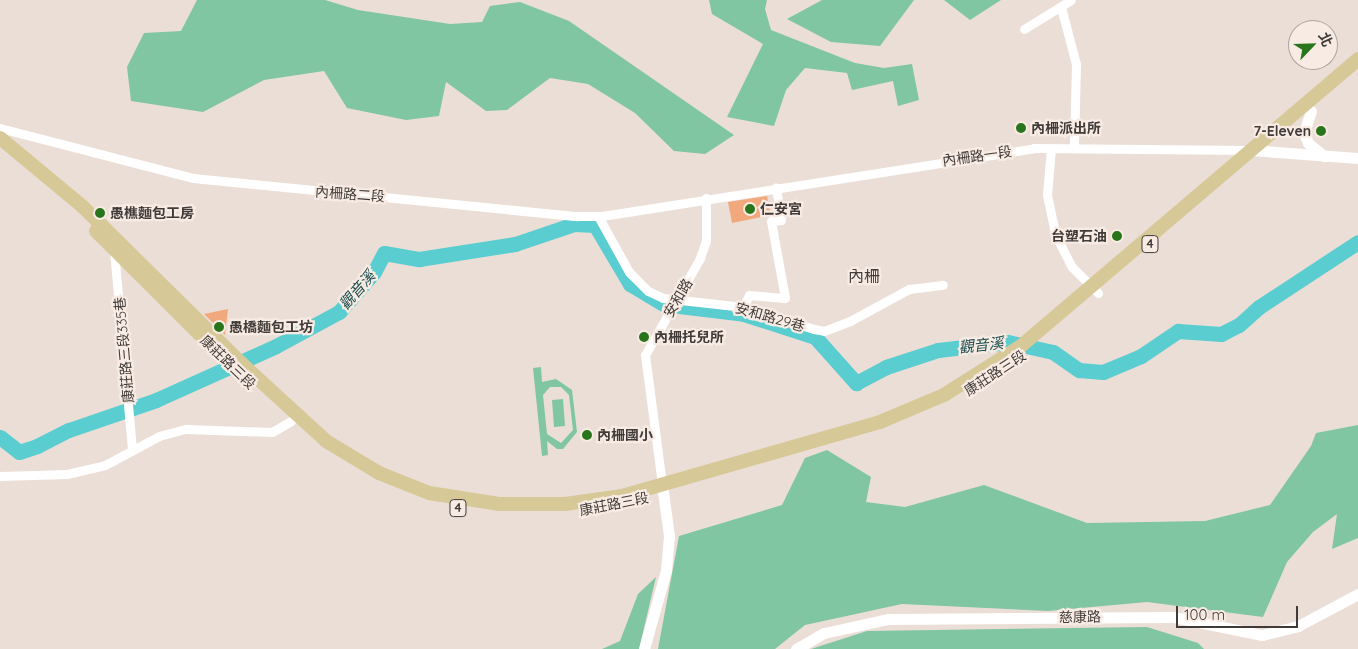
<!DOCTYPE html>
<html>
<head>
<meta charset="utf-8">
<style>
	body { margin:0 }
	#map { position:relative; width:1358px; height:649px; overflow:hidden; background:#ebded6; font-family:Quicksand,"Noto Sans TC",sans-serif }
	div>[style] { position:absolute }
	.green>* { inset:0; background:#80c6a2 }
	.river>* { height:15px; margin:-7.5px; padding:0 7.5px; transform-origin:7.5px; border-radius:7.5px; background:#59cdd0 }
	.building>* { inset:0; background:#f1a87c }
	.minor>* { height:9px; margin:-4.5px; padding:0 4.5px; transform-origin:4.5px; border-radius:4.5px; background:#fff }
	.tertiary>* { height:11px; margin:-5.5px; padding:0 5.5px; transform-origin:5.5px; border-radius:5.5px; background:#fff }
	.primary>* { height:14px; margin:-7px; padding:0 7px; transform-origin:7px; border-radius:7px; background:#d7c898 }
	.dots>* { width:14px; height:14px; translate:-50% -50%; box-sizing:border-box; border:2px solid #f8ebe3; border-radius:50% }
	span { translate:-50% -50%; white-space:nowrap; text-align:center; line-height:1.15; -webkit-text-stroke:4.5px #f8ebe3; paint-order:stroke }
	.shield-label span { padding:1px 4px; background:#f8ebe3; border:1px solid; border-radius:4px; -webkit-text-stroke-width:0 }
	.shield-label { font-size:12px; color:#403b38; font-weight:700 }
	.poi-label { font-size:14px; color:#403b38; font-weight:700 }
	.left { translate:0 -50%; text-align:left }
	.right { translate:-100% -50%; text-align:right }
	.street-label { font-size:14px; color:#403b38 }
	.water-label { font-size:15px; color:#1a4d4e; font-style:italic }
	.quarter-label { font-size:16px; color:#403b38 }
	.north { position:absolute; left:1288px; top:20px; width:50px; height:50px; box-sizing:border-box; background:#f8ebe3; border:1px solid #aea59f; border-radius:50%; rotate:66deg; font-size:14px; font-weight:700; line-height:20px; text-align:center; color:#403b38 }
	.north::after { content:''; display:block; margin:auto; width:18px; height:22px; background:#29751b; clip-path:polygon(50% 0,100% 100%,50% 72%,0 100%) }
	.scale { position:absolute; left:1176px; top:606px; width:122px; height:22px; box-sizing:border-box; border:2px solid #403b38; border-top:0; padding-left:6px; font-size:15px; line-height:18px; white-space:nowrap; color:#403b38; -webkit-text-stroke:4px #f8ebe3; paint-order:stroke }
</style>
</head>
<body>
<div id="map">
	<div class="green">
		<i style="clip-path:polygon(197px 0,325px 0,358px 10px,450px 24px,482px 22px,490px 6px,520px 2px,569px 21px,734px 135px,705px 154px,674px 151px,635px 113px,588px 84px,550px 78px,507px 110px,486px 111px,446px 82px,439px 116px,406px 120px,347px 108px,324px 71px,264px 80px,203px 112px,131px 101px,127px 67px,144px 33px,181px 31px)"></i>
		<i style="clip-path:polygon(709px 0,767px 0,765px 9px,771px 30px,855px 63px,884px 68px,912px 64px,919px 100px,898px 106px,893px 81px,852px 90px,847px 73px,805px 68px,786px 90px,774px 126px,727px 117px,763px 44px,712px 14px)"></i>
		<i style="clip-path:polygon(822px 0,914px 0,880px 46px,831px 42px,787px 19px)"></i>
		<i style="clip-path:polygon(944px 0,1001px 0,970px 20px)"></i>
		<i style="clip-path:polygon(evenodd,541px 367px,542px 382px,556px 379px,572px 390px,577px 432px,563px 449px,557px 449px,547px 441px,548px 455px,542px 456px,533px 368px,541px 367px,550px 387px,561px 387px,569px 395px,573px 430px,561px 443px,547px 434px,543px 395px,550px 387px)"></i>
		<i style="clip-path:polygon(563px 399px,565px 426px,554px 427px,552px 400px)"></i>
		<i style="clip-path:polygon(1358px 425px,1358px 538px,1332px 549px,1337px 514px,1313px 532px,1287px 562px,1263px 617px,1147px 602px,1048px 611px,902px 604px,805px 625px,775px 649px,658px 649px,679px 536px,782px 505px,805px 458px,827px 450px,871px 477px,866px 502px,905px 507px,984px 485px,1087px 523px,1205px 521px,1270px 505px,1311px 446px,1316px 433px)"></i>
		<i style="clip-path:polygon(656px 577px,639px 649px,602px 649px,620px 641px,638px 594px)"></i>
		<i style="clip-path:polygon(1147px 627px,1198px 643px,1204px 649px,811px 649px,867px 631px)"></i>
	</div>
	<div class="river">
		<i style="left:679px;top:306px;width:65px;rotate:7deg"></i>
		<i style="left:744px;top:314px;width:75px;rotate:17.9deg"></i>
		<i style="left:815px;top:337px;width:62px;rotate:48.3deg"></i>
		<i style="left:856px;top:383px;width:34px;rotate:-28deg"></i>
		<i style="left:886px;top:367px;width:55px;rotate:-18.1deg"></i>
		<i style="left:938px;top:350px;width:70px;rotate:-6.5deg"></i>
		<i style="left:1008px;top:342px;width:46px;rotate:12.5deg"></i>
		<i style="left:1053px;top:352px;width:32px;rotate:35deg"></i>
		<i style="left:1079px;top:370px;width:24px;rotate:5deg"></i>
		<i style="left:1103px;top:372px;width:41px;rotate:-22.8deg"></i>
		<i style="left:1141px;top:356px;width:45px;rotate:-34deg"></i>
		<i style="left:1178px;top:331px;width:43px;rotate:4deg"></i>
		<i style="left:1221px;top:334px;width:20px;rotate:-27deg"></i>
		<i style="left:1239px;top:325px;width:27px;rotate:-42deg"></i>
		<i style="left:1259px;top:307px;width:118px;rotate:-33.3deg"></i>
		<i style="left:0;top:437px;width:24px;rotate:38deg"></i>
		<i style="left:19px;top:452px;width:19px;rotate:-18deg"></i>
		<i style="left:37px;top:446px;width:36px;rotate:-27deg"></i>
		<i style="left:69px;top:430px;width:92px;rotate:-19deg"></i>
		<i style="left:156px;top:400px;width:132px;rotate:-24.2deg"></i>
		<i style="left:276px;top:346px;width:72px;rotate:-28.4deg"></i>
		<i style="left:339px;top:312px;width:53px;rotate:-48.8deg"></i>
		<i style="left:374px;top:272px;width:21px;rotate:-62deg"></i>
		<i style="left:384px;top:253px;width:36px;rotate:10deg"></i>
		<i style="left:419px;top:259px;width:97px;rotate:-8.9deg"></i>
		<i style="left:515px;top:244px;width:62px;rotate:-18.7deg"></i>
		<i style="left:574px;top:224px;width:21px;rotate:3deg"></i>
		<i style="left:595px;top:225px;width:69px;rotate:59.3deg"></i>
		<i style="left:630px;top:284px;width:41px;rotate:31deg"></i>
	</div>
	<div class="building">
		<i style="clip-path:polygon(767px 196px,771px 215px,732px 223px,728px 202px)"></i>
		<i style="clip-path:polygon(228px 309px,225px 335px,204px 314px)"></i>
	</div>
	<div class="minor">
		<i style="left:1061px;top:7px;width:59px;rotate:75.3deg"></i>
		<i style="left:1076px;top:64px;width:84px;rotate:91.4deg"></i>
		<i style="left:1024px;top:29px;width:55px;rotate:-31.7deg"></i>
		<i style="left:0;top:128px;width:199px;rotate:14.5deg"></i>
		<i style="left:193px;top:178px;width:386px;rotate:5.7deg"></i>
		<i style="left:577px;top:216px;width:25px"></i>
		<i style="left:602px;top:216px;width:437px;rotate:-8.9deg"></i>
		<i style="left:1034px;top:148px;width:217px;rotate:0.5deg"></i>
		<i style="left:1051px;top:148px;width:47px;rotate:94.9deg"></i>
		<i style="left:1047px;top:195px;width:40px;rotate:78deg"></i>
		<i style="left:1055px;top:234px;width:37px;rotate:63deg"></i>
		<i style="left:1072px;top:267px;width:37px;rotate:45deg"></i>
		<i style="left:598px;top:216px;width:64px;rotate:61deg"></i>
		<i style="left:629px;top:272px;width:27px;rotate:45deg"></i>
		<i style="left:648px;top:291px;width:17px;rotate:25deg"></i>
		<i style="left:663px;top:298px;width:81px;rotate:6.4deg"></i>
		<i style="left:743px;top:307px;width:74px;rotate:17.2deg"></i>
		<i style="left:814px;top:329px;width:10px;rotate:11deg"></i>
		<i style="left:824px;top:331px;width:28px;rotate:-21deg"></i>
		<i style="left:850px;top:321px;width:67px;rotate:-28.5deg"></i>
		<i style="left:909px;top:289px;width:34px;rotate:-7deg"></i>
		<i style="left:114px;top:251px;width:200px;rotate:84.8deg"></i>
		<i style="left:743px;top:307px;width:13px;rotate:-63deg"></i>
		<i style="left:749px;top:295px;width:36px;rotate:5deg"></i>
		<i style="left:785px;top:298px;width:78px;rotate:-100.3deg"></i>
		<i style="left:771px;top:221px;width:10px;rotate:-6deg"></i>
		<i style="left:781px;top:220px;width:33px;rotate:-99deg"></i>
		<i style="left:0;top:476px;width:67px;rotate:-1.7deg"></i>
		<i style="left:67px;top:474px;width:39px;rotate:-13deg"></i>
		<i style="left:105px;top:465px;width:61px;rotate:-28.2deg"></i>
		<i style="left:159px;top:436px;width:28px;rotate:-15deg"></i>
		<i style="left:186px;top:429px;width:86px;rotate:2deg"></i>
		<i style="left:272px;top:432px;width:22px;rotate:-30deg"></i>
		<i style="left:662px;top:484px;width:130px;rotate:-97.5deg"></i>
		<i style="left:645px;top:355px;width:112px;rotate:-60.4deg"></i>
		<i style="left:700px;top:258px;width:18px;rotate:-71deg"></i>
		<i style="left:706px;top:241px;width:43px;rotate:-90deg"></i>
	</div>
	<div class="tertiary">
		<i style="left:1311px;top:111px;width:23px;rotate:108deg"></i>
		<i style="left:1304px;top:133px;width:11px;rotate:68deg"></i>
		<i style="left:1308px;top:143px;width:21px;rotate:39deg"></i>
		<i style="left:1251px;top:150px;width:107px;rotate:4.3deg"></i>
		<i style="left:644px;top:649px;width:82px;rotate:-74.4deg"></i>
		<i style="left:666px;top:570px;width:34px;rotate:-85deg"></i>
		<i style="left:669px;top:536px;width:52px;rotate:-97.7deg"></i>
		<i style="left:796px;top:649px;width:32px;rotate:-30deg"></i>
		<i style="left:824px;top:633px;width:66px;rotate:-12.3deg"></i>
		<i style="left:888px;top:619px;width:286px;rotate:-0.4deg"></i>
		<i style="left:1174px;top:617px;width:90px;rotate:11.6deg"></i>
		<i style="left:1262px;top:635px;width:37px;rotate:-14deg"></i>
		<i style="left:1298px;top:626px;width:68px;rotate:-28.1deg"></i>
	</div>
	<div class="primary">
		<i style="left:0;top:138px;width:108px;rotate:39.7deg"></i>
		<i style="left:83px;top:207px;width:222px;rotate:44.6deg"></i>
		<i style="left:241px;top:363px;width:115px;rotate:42.5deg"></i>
		<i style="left:326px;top:441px;width:62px;rotate:31.1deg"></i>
		<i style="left:379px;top:473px;width:54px;rotate:21.8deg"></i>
		<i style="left:429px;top:493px;width:71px;rotate:8.9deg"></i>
		<i style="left:499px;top:504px;width:66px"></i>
		<i style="left:565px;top:504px;width:58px;rotate:-8deg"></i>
		<i style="left:622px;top:496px;width:268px;rotate:-16deg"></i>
		<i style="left:880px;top:422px;width:69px;rotate:-22.9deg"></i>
		<i style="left:944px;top:395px;width:91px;rotate:-32.5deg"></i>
		<i style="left:1021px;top:346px;width:443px;rotate:-40.4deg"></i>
		<i style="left:96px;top:231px;width:171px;rotate:45deg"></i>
	</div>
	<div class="dots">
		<i style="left:1021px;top:128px;background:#29751b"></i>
		<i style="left:1321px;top:131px;background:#29751b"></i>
		<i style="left:750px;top:209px;background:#29751b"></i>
		<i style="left:100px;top:213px;background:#29751b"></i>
		<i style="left:1117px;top:236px;background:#29751b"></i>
		<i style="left:219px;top:327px;background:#29751b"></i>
		<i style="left:644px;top:337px;background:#29751b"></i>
		<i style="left:587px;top:435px;background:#29751b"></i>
	</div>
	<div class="shield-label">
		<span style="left:1150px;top:244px">4</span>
		<span style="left:458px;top:508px">4</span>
	</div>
	<div class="poi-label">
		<span class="left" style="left:1031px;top:128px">內柵派出所</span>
		<span class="right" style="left:1311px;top:131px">7-Eleven</span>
		<span class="left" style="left:760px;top:209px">仁安宮</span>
		<span class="left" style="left:110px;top:213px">愚樵麵包工房</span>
		<span class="right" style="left:1107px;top:236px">台塑石油</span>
		<span class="left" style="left:229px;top:327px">愚橋麵包工坊</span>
		<span class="left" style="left:654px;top:337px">內柵托兒所</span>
		<span class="left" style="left:597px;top:435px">內柵國小</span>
	</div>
	<div class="street-label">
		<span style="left:977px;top:156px;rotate:-8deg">內柵路一段</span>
		<span style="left:350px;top:194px;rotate:4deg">內柵路二段</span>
		<span style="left:678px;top:298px;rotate:-59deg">安和路</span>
		<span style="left:770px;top:317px;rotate:16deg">安和路29巷</span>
		<span style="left:124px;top:350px;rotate:-95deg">康莊路三段335巷</span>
		<span style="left:228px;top:362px;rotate:44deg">康莊路三段</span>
		<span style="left:995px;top:373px;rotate:-33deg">康莊路三段</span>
		<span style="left:614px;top:504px;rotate:-11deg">康莊路三段</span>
		<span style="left:1080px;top:617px;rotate:-1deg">慈康路</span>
	</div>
	<div class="water-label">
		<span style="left:357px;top:290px;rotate:-49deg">觀音溪</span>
		<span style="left:981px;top:345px;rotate:-6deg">觀音溪</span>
	</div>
	<div class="quarter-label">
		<span style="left:864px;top:276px">內柵</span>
	</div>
	<div class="north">北</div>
	<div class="scale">100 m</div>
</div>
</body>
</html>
